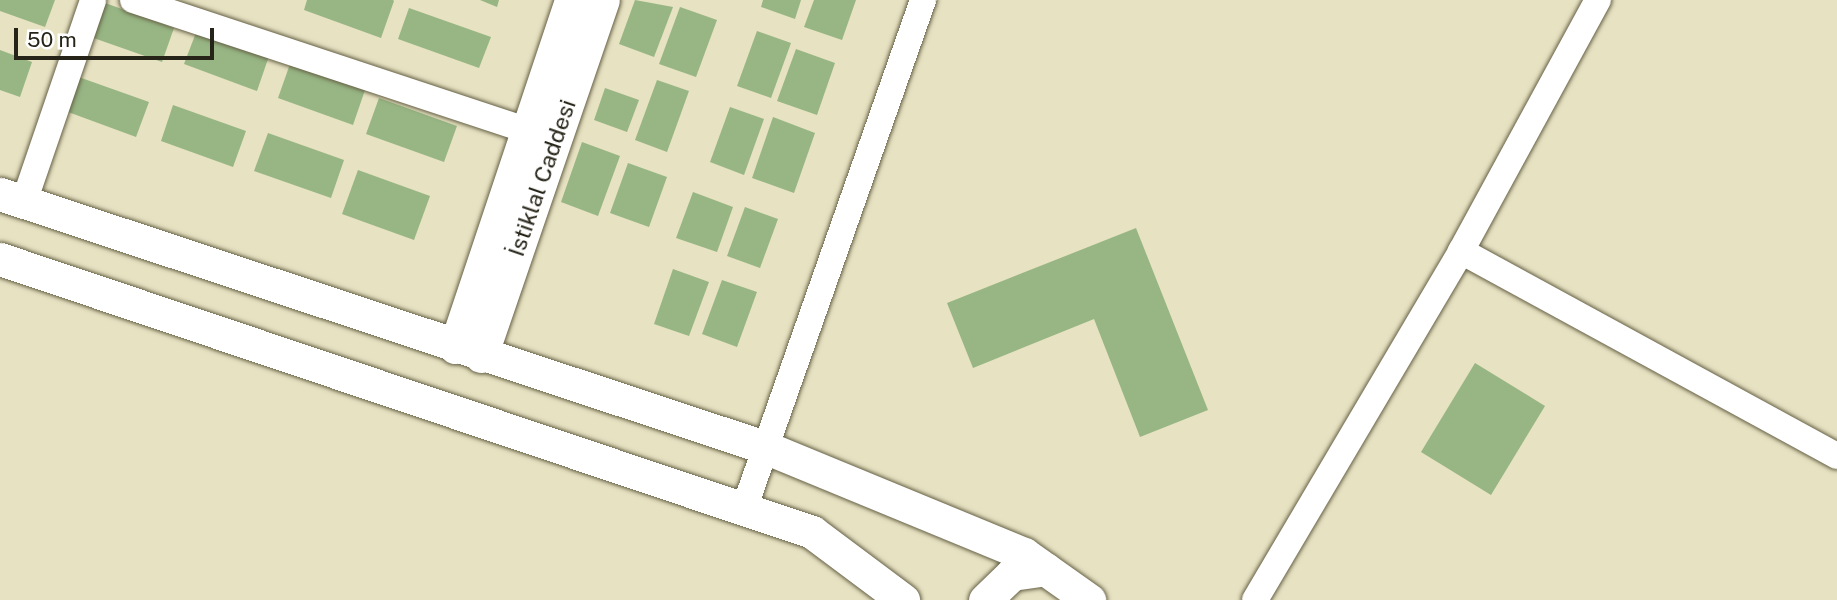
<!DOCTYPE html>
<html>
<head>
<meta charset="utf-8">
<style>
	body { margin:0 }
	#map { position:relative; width:1837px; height:600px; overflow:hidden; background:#e7e2c2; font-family:"Public Sans",sans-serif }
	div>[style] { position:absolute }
	.building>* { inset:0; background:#97b684 }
	.roads { filter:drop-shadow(0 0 2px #656045) drop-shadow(0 0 2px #656045) }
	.minor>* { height:26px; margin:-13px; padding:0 13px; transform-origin:13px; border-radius:13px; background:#fff }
	.tertiary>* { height:33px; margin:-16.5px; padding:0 16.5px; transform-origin:16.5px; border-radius:16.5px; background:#fff }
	span { translate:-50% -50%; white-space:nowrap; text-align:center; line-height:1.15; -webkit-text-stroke:5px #fff; paint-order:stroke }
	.street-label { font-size:23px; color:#262418 }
	.scale { position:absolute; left:14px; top:28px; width:200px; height:32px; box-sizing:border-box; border:4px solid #262418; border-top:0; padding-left:9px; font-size:21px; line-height:24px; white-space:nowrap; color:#262418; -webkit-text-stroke:5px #fff; paint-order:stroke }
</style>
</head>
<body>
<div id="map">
	<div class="building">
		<i style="clip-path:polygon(0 0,55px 0,45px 27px,0 11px)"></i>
		<i style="clip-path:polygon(97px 0,174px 28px,162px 62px,85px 35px)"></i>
		<i style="clip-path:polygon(307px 0,393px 0,394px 1px,381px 38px,304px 10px)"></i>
		<i style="clip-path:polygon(480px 0,499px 0,497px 7px)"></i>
		<i style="clip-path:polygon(635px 0,673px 7px,654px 57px,619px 44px)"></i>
		<i style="clip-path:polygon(763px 0,801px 0,795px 19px,761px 7px)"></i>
		<i style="clip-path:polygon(814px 0,856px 0,842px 40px,804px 27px)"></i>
		<i style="clip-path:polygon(680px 7px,717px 20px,696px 77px,659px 64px)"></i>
		<i style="clip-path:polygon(409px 8px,491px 37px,479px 68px,398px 39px)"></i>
		<i style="clip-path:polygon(197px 30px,269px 56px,257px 91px,184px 64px)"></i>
		<i style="clip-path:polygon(757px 31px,791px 43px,771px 98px,737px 86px)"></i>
		<i style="clip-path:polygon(796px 49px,835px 63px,817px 115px,777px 101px)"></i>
		<i style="clip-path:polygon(0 50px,32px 62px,20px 97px,0 90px)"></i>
		<i style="clip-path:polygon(290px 64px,365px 90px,353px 125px,278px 98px)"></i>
		<i style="clip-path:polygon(73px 75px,149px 102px,136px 137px,60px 109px)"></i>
		<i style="clip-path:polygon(657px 80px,689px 91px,667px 152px,635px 140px)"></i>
		<i style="clip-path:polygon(605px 88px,639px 100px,627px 132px,594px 120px)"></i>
		<i style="clip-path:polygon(379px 98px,457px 126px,444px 162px,366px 134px)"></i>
		<i style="clip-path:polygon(173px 105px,246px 131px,233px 167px,161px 141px)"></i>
		<i style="clip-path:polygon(730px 107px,764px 119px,744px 175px,710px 162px)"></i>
		<i style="clip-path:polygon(773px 117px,815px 133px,794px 193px,752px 178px)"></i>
		<i style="clip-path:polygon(268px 133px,344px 160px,331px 198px,254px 171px)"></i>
		<i style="clip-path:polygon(582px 142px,620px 156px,598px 216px,561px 202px)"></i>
		<i style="clip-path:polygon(628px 163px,667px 177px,649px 227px,610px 213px)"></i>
		<i style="clip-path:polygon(358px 170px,430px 196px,414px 240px,342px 214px)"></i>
		<i style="clip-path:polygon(693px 192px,733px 207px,717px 252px,676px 238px)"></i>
		<i style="clip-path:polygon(745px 207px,778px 219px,760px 268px,727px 256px)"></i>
		<i style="clip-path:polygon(1136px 228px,1208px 410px,1140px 437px,1094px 319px,973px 368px,947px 303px)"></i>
		<i style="clip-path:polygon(673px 269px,709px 282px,689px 336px,654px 324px)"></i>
		<i style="clip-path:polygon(722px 280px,757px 292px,737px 347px,702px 334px)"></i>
		<i style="clip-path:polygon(1475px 363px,1545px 406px,1491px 495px,1421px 452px)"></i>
	</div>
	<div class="roads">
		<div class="minor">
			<i style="left:133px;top:0;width:413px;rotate:18.3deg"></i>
			<i style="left:24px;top:202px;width:213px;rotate:-71.1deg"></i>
			<i style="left:1461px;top:251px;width:428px;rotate:28.6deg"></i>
			<i style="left:744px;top:509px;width:540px;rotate:-70.62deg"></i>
			<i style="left:1255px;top:600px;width:405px;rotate:-59.4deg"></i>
			<i style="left:1461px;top:251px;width:286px;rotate:-61.4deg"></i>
		</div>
		<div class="tertiary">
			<i style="left:0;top:194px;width:808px;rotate:18.32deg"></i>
			<i style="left:767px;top:448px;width:278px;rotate:22.4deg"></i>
			<i style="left:1024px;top:554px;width:80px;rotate:35.3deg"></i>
			<i style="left:0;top:259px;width:857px;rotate:18.58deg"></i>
			<i style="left:812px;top:532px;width:114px;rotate:36.8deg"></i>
			<i style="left:455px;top:347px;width:366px;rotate:-71.5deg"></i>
			<i style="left:481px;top:356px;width:376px;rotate:-71.1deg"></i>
			<i style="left:985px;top:600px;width:37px;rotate:-44deg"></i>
			<i style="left:1012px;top:574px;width:34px;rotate:-8deg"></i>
		</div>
	</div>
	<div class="street-label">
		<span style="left:542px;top:178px;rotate:-71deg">İstiklal Caddesi</span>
	</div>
	<div class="scale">50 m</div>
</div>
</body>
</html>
